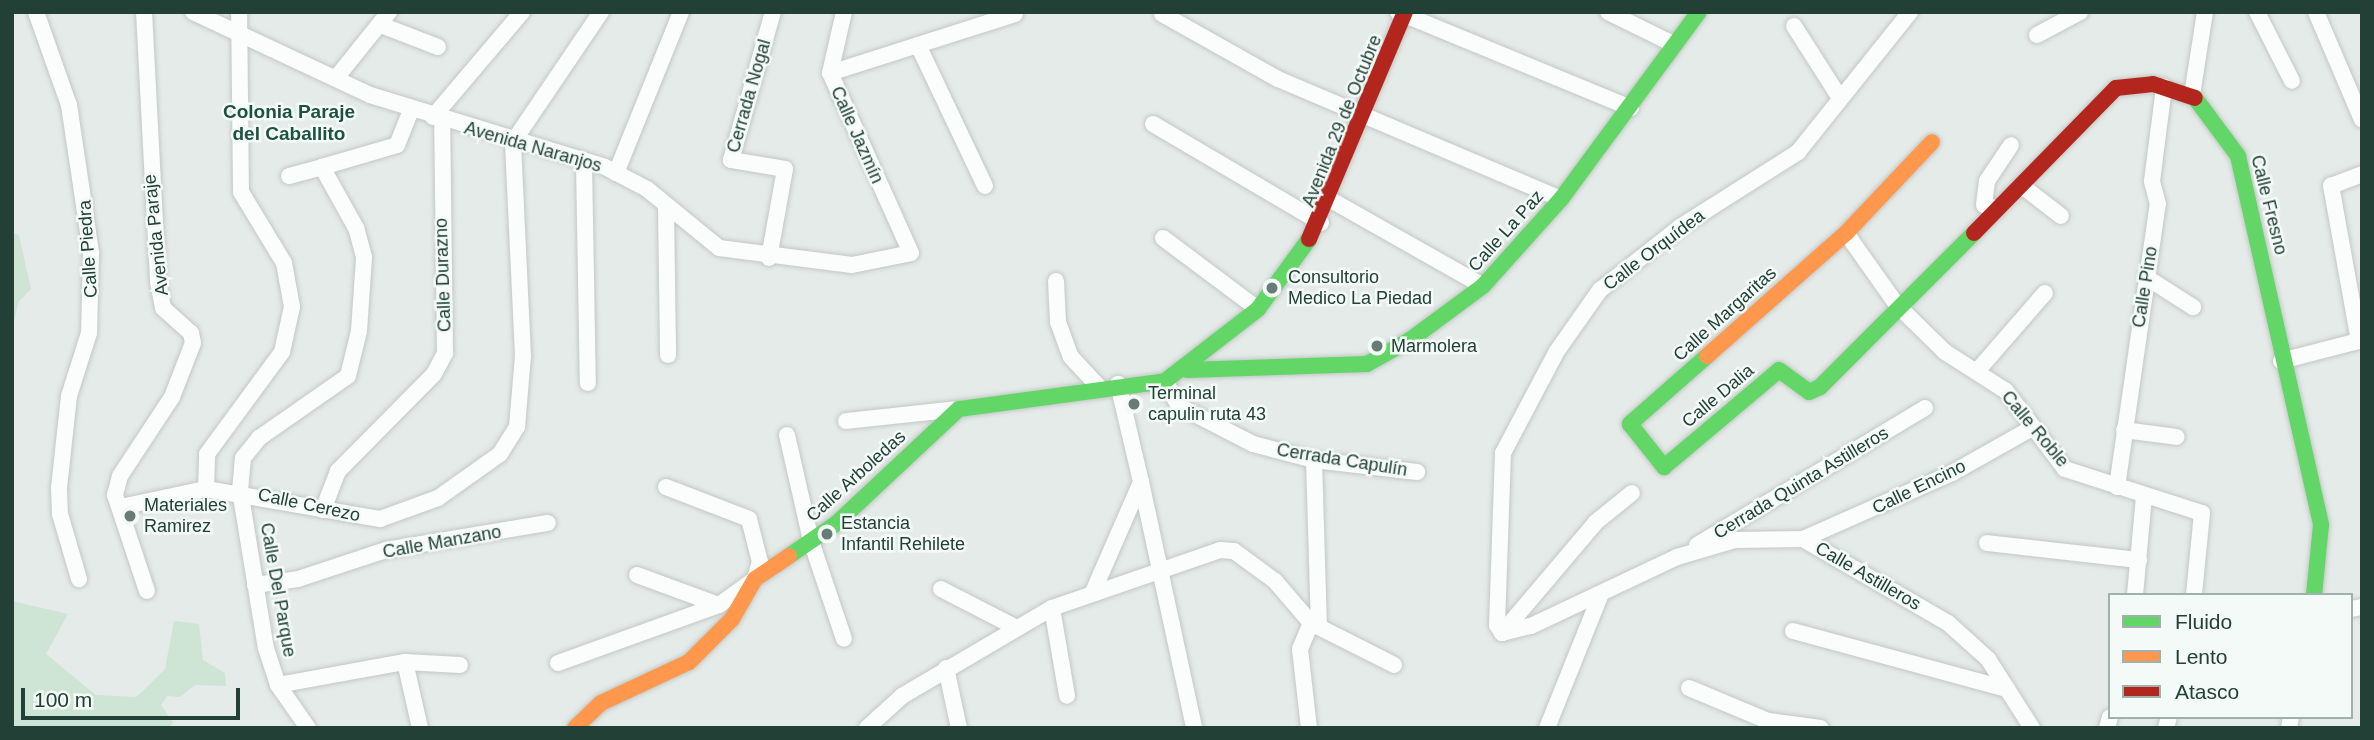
<!DOCTYPE html>
<html>
<head>
<meta charset="utf-8">
<style>
	body { margin:0 }
	#map { position:relative; width:2374px; height:740px; overflow:hidden; background:#e5ebe8; font-family:Arial,sans-serif }
	div>[style] { position:absolute }
	.green>* { inset:0; background:#cee4d4 }
	.roads { filter:drop-shadow(0 0 2px #c2c8c5) drop-shadow(0 0 2px #c2c8c5) }
	.street>* { height:16px; margin:-8px; padding:0 8px; transform-origin:8px; border-radius:8px; background:#fbfcfc }
	.fast>* { height:16px; margin:-8px; padding:0 8px; transform-origin:8px; border-radius:8px; background:#63d668 }
	.slow>* { height:16px; margin:-8px; padding:0 8px; transform-origin:8px; border-radius:8px; background:#ff974d }
	.jam>* { height:16px; margin:-8px; padding:0 8px; transform-origin:8px; border-radius:8px; background:#b3261e }
	.dots>* { width:19px; height:19px; translate:-50% -50%; box-sizing:border-box; border:4px solid #f4faf7; border-radius:50% }
	span { translate:-50% -50%; white-space:nowrap; text-align:center; line-height:1.15; -webkit-text-stroke:5px #f4faf7; paint-order:stroke }
	.street-label { font-size:18px; color:#224036 }
	.poi-label { font-size:18px; color:#224036 }
	.left { translate:0 -50%; text-align:left }
	.neighbourhood-label { font-size:19px; color:#1d5243; font-weight:700 }
	.frame { position:absolute; inset:0; border:14px solid #224036; pointer-events:none }
	.legend { position:absolute; left:2108px; top:593px; width:245px; height:126px; box-sizing:border-box; background:#f4faf7; border:2px solid #a0b0aa; margin:0; padding:9px 12px; list-style:none; font-size:21px; color:#224036 }
	.legend li { display:flex; align-items:center; gap:14px; height:35px }
	.legend b { width:35px; border:2px solid #a0b0aa }
	.scale { position:absolute; left:21px; top:688px; width:219px; height:32px; box-sizing:border-box; border:4px solid #224036; border-top:0; padding-left:9px; font-size:21px; line-height:24px; white-space:nowrap; color:#224036; -webkit-text-stroke:5px #f4faf7; paint-order:stroke }
</style>
</head>
<body>
<div id="map">
	<div class="green">
		<i style="clip-path:polygon(12px 233px,19px 235px,31px 289px,19px 301px,12px 329px)"></i>
		<i style="clip-path:polygon(12px 601px,68px 614px,46px 654px,96px 695px,136px 697px,144px 690px,165px 669px,174px 621px,199px 624px,203px 660px,225px 673px,226px 686px,195px 685px,180px 697px,167px 696px,161px 705px,173px 722px,170px 728px,12px 728px)"></i>
	</div>
	<div class="roads">
		<div class="street">
			<i style="left:36px;top:12px;width:99px;rotate:70.5deg"></i>
			<i style="left:69px;top:105px;width:150px;rotate:81.5deg"></i>
			<i style="left:91px;top:253px;width:80px;rotate:91.4deg"></i>
			<i style="left:89px;top:333px;width:66px;rotate:107.6deg"></i>
			<i style="left:69px;top:396px;width:93px;rotate:96.2deg"></i>
			<i style="left:59px;top:488px;width:26px;rotate:88deg"></i>
			<i style="left:60px;top:514px;width:68px;rotate:73.7deg"></i>
			<i style="left:144px;top:12px;width:270px;rotate:87deg"></i>
			<i style="left:158px;top:282px;width:26px;rotate:79deg"></i>
			<i style="left:163px;top:308px;width:38px;rotate:42deg"></i>
			<i style="left:191px;top:333px;width:10px;rotate:79deg"></i>
			<i style="left:193px;top:343px;width:58px;rotate:111.3deg"></i>
			<i style="left:172px;top:397px;width:95px;rotate:123.4deg"></i>
			<i style="left:120px;top:476px;width:20px;rotate:105deg"></i>
			<i style="left:115px;top:495px;width:101px;rotate:71.6deg"></i>
			<i style="left:193px;top:12px;width:195px;rotate:25.1deg"></i>
			<i style="left:370px;top:95px;width:246px;rotate:17deg"></i>
			<i style="left:605px;top:167px;width:47px;rotate:27.6deg"></i>
			<i style="left:647px;top:189px;width:93px;rotate:39.3deg"></i>
			<i style="left:719px;top:248px;width:134px;rotate:7.3deg"></i>
			<i style="left:852px;top:265px;width:60px;rotate:-11.5deg"></i>
			<i style="left:911px;top:253px;width:197px;rotate:-114.2deg"></i>
			<i style="left:830px;top:73px;width:63px;rotate:-77.1deg"></i>
			<i style="left:1398px;top:12px;width:252px;rotate:22.4deg"></i>
			<i style="left:1608px;top:12px;width:70px;rotate:26.2deg"></i>
			<i style="left:2257px;top:12px;width:77px;rotate:63.1deg"></i>
			<i style="left:2316px;top:12px;width:117px;rotate:66.9deg"></i>
			<i style="left:1162px;top:14px;width:133px;rotate:29.3deg"></i>
			<i style="left:1278px;top:79px;width:307px;rotate:23deg"></i>
			<i style="left:381px;top:25px;width:61px;rotate:21.1deg"></i>
			<i style="left:1794px;top:26px;width:82px;rotate:57.5deg"></i>
			<i style="left:2037px;top:35px;width:49px;rotate:-28.1deg"></i>
			<i style="left:918px;top:45px;width:156px;rotate:64.6deg"></i>
			<i style="left:830px;top:73px;width:194px;rotate:-17.7deg"></i>
			<i style="left:336px;top:78px;width:85px;rotate:-51.2deg"></i>
			<i style="left:2192px;top:95px;width:84px;rotate:-81.1deg"></i>
			<i style="left:433px;top:117px;width:138px;rotate:-49.7deg"></i>
			<i style="left:1153px;top:124px;width:195px;rotate:30.5deg"></i>
			<i style="left:513px;top:142px;width:157px;rotate:-55.9deg"></i>
			<i style="left:584px;top:163px;width:220px;rotate:89deg"></i>
			<i style="left:616px;top:173px;width:174px;rotate:-68deg"></i>
			<i style="left:289px;top:176px;width:34px;rotate:-15deg"></i>
			<i style="left:2022px;top:186px;width:49px;rotate:37.6deg"></i>
			<i style="left:1331px;top:200px;width:175px;rotate:29.5deg"></i>
			<i style="left:666px;top:206px;width:149px;rotate:89.2deg"></i>
			<i style="left:1994px;top:208px;width:10px;rotate:-163deg"></i>
			<i style="left:1984px;top:205px;width:24px;rotate:-83deg"></i>
			<i style="left:1987px;top:181px;width:43px;rotate:-56.3deg"></i>
			<i style="left:1846px;top:233px;width:88px;rotate:54.7deg"></i>
			<i style="left:1897px;top:305px;width:67px;rotate:44.4deg"></i>
			<i style="left:1945px;top:352px;width:72px;rotate:32.6deg"></i>
			<i style="left:2006px;top:391px;width:98px;rotate:52.9deg"></i>
			<i style="left:2065px;top:469px;width:144px;rotate:17.8deg"></i>
			<i style="left:2202px;top:513px;width:82px;rotate:95.6deg"></i>
			<i style="left:1163px;top:238px;width:119px;rotate:36.8deg"></i>
			<i style="left:769px;top:258px;width:90px;rotate:-79.8deg"></i>
			<i style="left:785px;top:169px;width:55px;rotate:-170.5deg"></i>
			<i style="left:731px;top:160px;width:154px;rotate:-74.2deg"></i>
			<i style="left:2146px;top:277px;width:56px;rotate:32.6deg"></i>
			<i style="left:1056px;top:281px;width:41px;rotate:87.2deg"></i>
			<i style="left:1058px;top:322px;width:37px;rotate:70deg"></i>
			<i style="left:1071px;top:357px;width:40px;rotate:47deg"></i>
			<i style="left:2281px;top:361px;width:81px;rotate:-14.4deg"></i>
			<i style="left:2359px;top:341px;width:158px;rotate:-100.2deg"></i>
			<i style="left:2331px;top:186px;width:33px;rotate:-21deg"></i>
			<i style="left:1978px;top:370px;width:102px;rotate:-49deg"></i>
			<i style="left:1165px;top:381px;width:29px;rotate:61deg"></i>
			<i style="left:1179px;top:406px;width:83px;rotate:27.2deg"></i>
			<i style="left:1253px;top:444px;width:63px;rotate:14.7deg"></i>
			<i style="left:1314px;top:460px;width:104px;rotate:6.6deg"></i>
			<i style="left:846px;top:421px;width:114px;rotate:-6.1deg"></i>
			<i style="left:2124px;top:430px;width:53px;rotate:7.5deg"></i>
			<i style="left:787px;top:435px;width:109px;rotate:77.2deg"></i>
			<i style="left:811px;top:541px;width:103px;rotate:71.4deg"></i>
			<i style="left:1314px;top:460px;width:167px;rotate:88.3deg"></i>
			<i style="left:1141px;top:482px;width:252px;rotate:77.8deg"></i>
			<i style="left:2117px;top:487px;width:286px;rotate:-81.8deg"></i>
			<i style="left:2158px;top:204px;width:24px;rotate:-105deg"></i>
			<i style="left:2152px;top:181px;width:95px;rotate:-82.7deg"></i>
			<i style="left:206px;top:489px;width:35px;rotate:-88deg"></i>
			<i style="left:207px;top:454px;width:127px;rotate:-53.7deg"></i>
			<i style="left:282px;top:352px;width:46px;rotate:-77.5deg"></i>
			<i style="left:292px;top:307px;width:45px;rotate:-100.3deg"></i>
			<i style="left:284px;top:263px;width:83px;rotate:-121.2deg"></i>
			<i style="left:241px;top:192px;width:180px;rotate:-90.6deg"></i>
			<i style="left:121px;top:507px;width:87px;rotate:-12deg"></i>
			<i style="left:206px;top:489px;width:177px;rotate:9.8deg"></i>
			<i style="left:380px;top:519px;width:62px;rotate:-19.9deg"></i>
			<i style="left:438px;top:498px;width:76px;rotate:-35.4deg"></i>
			<i style="left:500px;top:454px;width:32px;rotate:-58deg"></i>
			<i style="left:517px;top:427px;width:71px;rotate:-85.2deg"></i>
			<i style="left:523px;top:356px;width:214px;rotate:-92.7deg"></i>
			<i style="left:323px;top:510px;width:42px;rotate:-69deg"></i>
			<i style="left:338px;top:471px;width:136px;rotate:-45.3deg"></i>
			<i style="left:434px;top:374px;width:24px;rotate:-62deg"></i>
			<i style="left:445px;top:353px;width:233px;rotate:-90.7deg"></i>
			<i style="left:1803px;top:539px;width:163px;rotate:-23.9deg"></i>
			<i style="left:1952px;top:473px;width:92px;rotate:-29.4deg"></i>
			<i style="left:1987px;top:543px;width:153px;rotate:6.4deg"></i>
			<i style="left:1697px;top:545px;width:266px;rotate:-31deg"></i>
			<i style="left:637px;top:575px;width:87px;rotate:20.1deg"></i>
			<i style="left:255px;top:585px;width:43px;rotate:-7.9deg"></i>
			<i style="left:298px;top:579px;width:93px;rotate:-18.2deg"></i>
			<i style="left:386px;top:550px;width:164px;rotate:-9.5deg"></i>
			<i style="left:941px;top:589px;width:85px;rotate:27.2deg"></i>
			<i style="left:1093px;top:592px;width:120px;rotate:-66.4deg"></i>
			<i style="left:1141px;top:482px;width:101px;rotate:-103.2deg"></i>
			<i style="left:2135px;top:595px;width:98px;rotate:-84.8deg"></i>
			<i style="left:1052px;top:608px;width:89px;rotate:80.3deg"></i>
			<i style="left:2351px;top:609px;width:11px;rotate:-10deg"></i>
			<i style="left:1793px;top:631px;width:222px;rotate:15.2deg"></i>
			<i style="left:1502px;top:633px;width:9px;rotate:-122deg"></i>
			<i style="left:1497px;top:625px;width:172px;rotate:-88deg"></i>
			<i style="left:1503px;top:453px;width:115px;rotate:-62.1deg"></i>
			<i style="left:1557px;top:351px;width:75px;rotate:-54.8deg"></i>
			<i style="left:1600px;top:290px;width:102px;rotate:-38.2deg"></i>
			<i style="left:1680px;top:227px;width:140px;rotate:-32.4deg"></i>
			<i style="left:1798px;top:152px;width:179px;rotate:-51.3deg"></i>
			<i style="left:1502px;top:633px;width:30px;rotate:-14deg"></i>
			<i style="left:1531px;top:626px;width:161px;rotate:-25.3deg"></i>
			<i style="left:1677px;top:557px;width:60px;rotate:-16.3deg"></i>
			<i style="left:1735px;top:540px;width:68px;rotate:-0.8deg"></i>
			<i style="left:1803px;top:539px;width:168px;rotate:30.1deg"></i>
			<i style="left:1948px;top:623px;width:54px;rotate:42deg"></i>
			<i style="left:1988px;top:659px;width:82px;rotate:57.5deg"></i>
			<i style="left:1502px;top:633px;width:145px;rotate:-49.7deg"></i>
			<i style="left:1596px;top:522px;width:46px;rotate:-38.9deg"></i>
			<i style="left:405px;top:662px;width:68px;rotate:77.2deg"></i>
			<i style="left:558px;top:663px;width:171px;rotate:-19.8deg"></i>
			<i style="left:719px;top:605px;width:44px;rotate:-35.8deg"></i>
			<i style="left:755px;top:579px;width:18px;rotate:-74deg"></i>
			<i style="left:760px;top:562px;width:44px;rotate:-104.3deg"></i>
			<i style="left:749px;top:519px;width:89px;rotate:-158.9deg"></i>
			<i style="left:946px;top:668px;width:61px;rotate:77.8deg"></i>
			<i style="left:278px;top:685px;width:129px;rotate:-10.3deg"></i>
			<i style="left:405px;top:662px;width:55px;rotate:3.1deg"></i>
			<i style="left:1689px;top:688px;width:86px;rotate:22.7deg"></i>
			<i style="left:1768px;top:721px;width:53px;rotate:7.5deg"></i>
			<i style="left:308px;top:728px;width:52px;rotate:-124.9deg"></i>
			<i style="left:278px;top:685px;width:38px;rotate:-108deg"></i>
			<i style="left:266px;top:649px;width:160px;rotate:-99.3deg"></i>
			<i style="left:240px;top:491px;width:33px;rotate:-85deg"></i>
			<i style="left:243px;top:458px;width:26px;rotate:-51deg"></i>
			<i style="left:259px;top:438px;width:108px;rotate:-34.9deg"></i>
			<i style="left:348px;top:376px;width:46px;rotate:-76.3deg"></i>
			<i style="left:359px;top:331px;width:74px;rotate:-86.1deg"></i>
			<i style="left:364px;top:257px;width:30px;rotate:-105deg"></i>
			<i style="left:356px;top:228px;width:70px;rotate:-119.1deg"></i>
			<i style="left:322px;top:167px;width:78px;rotate:-16.3deg"></i>
			<i style="left:397px;top:145px;width:38px;rotate:-68deg"></i>
			<i style="left:867px;top:728px;width:47px;rotate:-42.4deg"></i>
			<i style="left:902px;top:696px;width:174px;rotate:-30.4deg"></i>
			<i style="left:1052px;top:608px;width:178px;rotate:-19deg"></i>
			<i style="left:1220px;top:550px;width:14px;rotate:4deg"></i>
			<i style="left:1234px;top:551px;width:51px;rotate:36.2deg"></i>
			<i style="left:1275px;top:581px;width:55px;rotate:49.4deg"></i>
			<i style="left:1311px;top:623px;width:93px;rotate:26.8deg"></i>
			<i style="left:1309px;top:728px;width:80px;rotate:-96.5deg"></i>
			<i style="left:1300px;top:649px;width:28px;rotate:-67deg"></i>
			<i style="left:1547px;top:728px;width:144px;rotate:-68.1deg"></i>
			<i style="left:2107px;top:728px;width:11px;rotate:-75deg"></i>
			<i style="left:2166px;top:728px;width:11px;rotate:-75deg"></i>
			<i style="left:2289px;top:728px;width:11px;rotate:-80deg"></i>
		</div>
		<div class="fast">
			<i style="left:2195px;top:98px;width:72px;rotate:53.4deg"></i>
			<i style="left:2238px;top:156px;width:378px;rotate:77.3deg"></i>
			<i style="left:2321px;top:525px;width:70px;rotate:95.7deg"></i>
			<i style="left:1707px;top:356px;width:103px;rotate:138.6deg"></i>
			<i style="left:1630px;top:424px;width:55px;rotate:51.7deg"></i>
			<i style="left:1664px;top:467px;width:150px;rotate:-40.1deg"></i>
			<i style="left:1779px;top:370px;width:37px;rotate:36deg"></i>
			<i style="left:1809px;top:392px;width:12px;rotate:-24deg"></i>
			<i style="left:1820px;top:387px;width:218px;rotate:-45deg"></i>
			<i style="left:1187px;top:370px;width:180px;rotate:-1.9deg"></i>
			<i style="left:1367px;top:364px;width:49px;rotate:-29.2deg"></i>
			<i style="left:1410px;top:340px;width:91px;rotate:-36.5deg"></i>
			<i style="left:1483px;top:286px;width:117px;rotate:-48.1deg"></i>
			<i style="left:1561px;top:199px;width:232px;rotate:-53.6deg"></i>
			<i style="left:789px;top:556px;width:58px;rotate:-34.5deg"></i>
			<i style="left:837px;top:523px;width:167px;rotate:-43.1deg"></i>
			<i style="left:959px;top:409px;width:208px;rotate:-7.7deg"></i>
			<i style="left:1165px;top:381px;width:118px;rotate:-37.7deg"></i>
			<i style="left:1258px;top:309px;width:87px;rotate:-53.9deg"></i>
		</div>
		<div class="slow">
			<i style="left:1707px;top:356px;width:186px;rotate:-41.5deg"></i>
			<i style="left:1846px;top:233px;width:125px;rotate:-46.6deg"></i>
			<i style="left:575px;top:728px;width:36px;rotate:-44deg"></i>
			<i style="left:601px;top:703px;width:97px;rotate:-25deg"></i>
			<i style="left:689px;top:662px;width:61px;rotate:-45deg"></i>
			<i style="left:732px;top:619px;width:46px;rotate:-60.1deg"></i>
			<i style="left:755px;top:579px;width:41px;rotate:-34.1deg"></i>
		</div>
		<div class="jam">
			<i style="left:1974px;top:233px;width:203px;rotate:-45.6deg"></i>
			<i style="left:2116px;top:88px;width:37px;rotate:-6deg"></i>
			<i style="left:2153px;top:84px;width:44px;rotate:18.4deg"></i>
			<i style="left:1309px;top:239px;width:246px;rotate:-67.1deg"></i>
		</div>
	</div>
	<div class="dots">
		<i style="left:1272px;top:288px;background:#667c74"></i>
		<i style="left:1377px;top:346px;background:#667c74"></i>
		<i style="left:1134px;top:404px;background:#667c74"></i>
		<i style="left:130px;top:516px;background:#667c74"></i>
		<i style="left:827px;top:534px;background:#667c74"></i>
	</div>
	<div class="street-label">
		<span style="left:749px;top:96px;rotate:-74deg">Cerrada Nogal</span>
		<span style="left:1342px;top:121px;rotate:-68deg">Avenida 29 de Octubre</span>
		<span style="left:857px;top:135px;rotate:66deg">Calle Jazmín</span>
		<span style="left:533px;top:147px;rotate:16deg">Avenida Naranjos</span>
		<span style="left:2269px;top:205px;rotate:76deg">Calle Fresno</span>
		<span style="left:1506px;top:231px;rotate:-48deg">Calle La Paz</span>
		<span style="left:156px;top:235px;rotate:-96deg">Avenida Paraje</span>
		<span style="left:88px;top:249px;rotate:-94deg">Calle Piedra</span>
		<span style="left:1654px;top:250px;rotate:-37deg">Calle Orquídea</span>
		<span style="left:443px;top:275px;rotate:-92deg">Calle Durazno</span>
		<span style="left:2145px;top:287px;rotate:-81deg">Calle Pino</span>
		<span style="left:1725px;top:314px;rotate:-42deg">Calle Margaritas</span>
		<span style="left:1718px;top:396px;rotate:-40deg">Calle Dalia</span>
		<span style="left:2035px;top:429px;rotate:50deg">Calle Roble</span>
		<span style="left:1342px;top:460px;rotate:9deg">Cerrada Capulín</span>
		<span style="left:856px;top:476px;rotate:-42deg">Calle Arboledas</span>
		<span style="left:1801px;top:483px;rotate:-31deg">Cerrada Quinta Astilleros</span>
		<span style="left:1919px;top:487px;rotate:-26deg">Calle Encino</span>
		<span style="left:309px;top:505px;rotate:12deg">Calle Cerezo</span>
		<span style="left:442px;top:542px;rotate:-10deg">Calle Manzano</span>
		<span style="left:1868px;top:576px;rotate:30deg">Calle Astilleros</span>
		<span style="left:278px;top:590px;rotate:80deg">Calle Del Parque</span>
	</div>
	<div class="poi-label">
		<span class="left" style="left:1288px;top:288px">Consultorio<br>Medico La Piedad</span>
		<span class="left" style="left:1391px;top:346px">Marmolera</span>
		<span class="left" style="left:1148px;top:404px">Terminal<br>capulin ruta 43</span>
		<span class="left" style="left:144px;top:516px">Materiales<br>Ramirez</span>
		<span class="left" style="left:841px;top:534px">Estancia<br>Infantil Rehilete</span>
	</div>
	<div class="neighbourhood-label">
		<span style="left:289px;top:123px">Colonia Paraje<br>del Caballito</span>
	</div>
	<div class="frame"></div>
	<ul class="legend">
	<li><b style="height:9px;background:#63d668"></b>Fluido</li>
	<li><b style="height:9px;background:#ff974d"></b>Lento</li>
	<li><b style="height:9px;background:#b3261e"></b>Atasco</li>
	</ul>
	<div class="scale">100 m</div>
</div>
</body>
</html>
